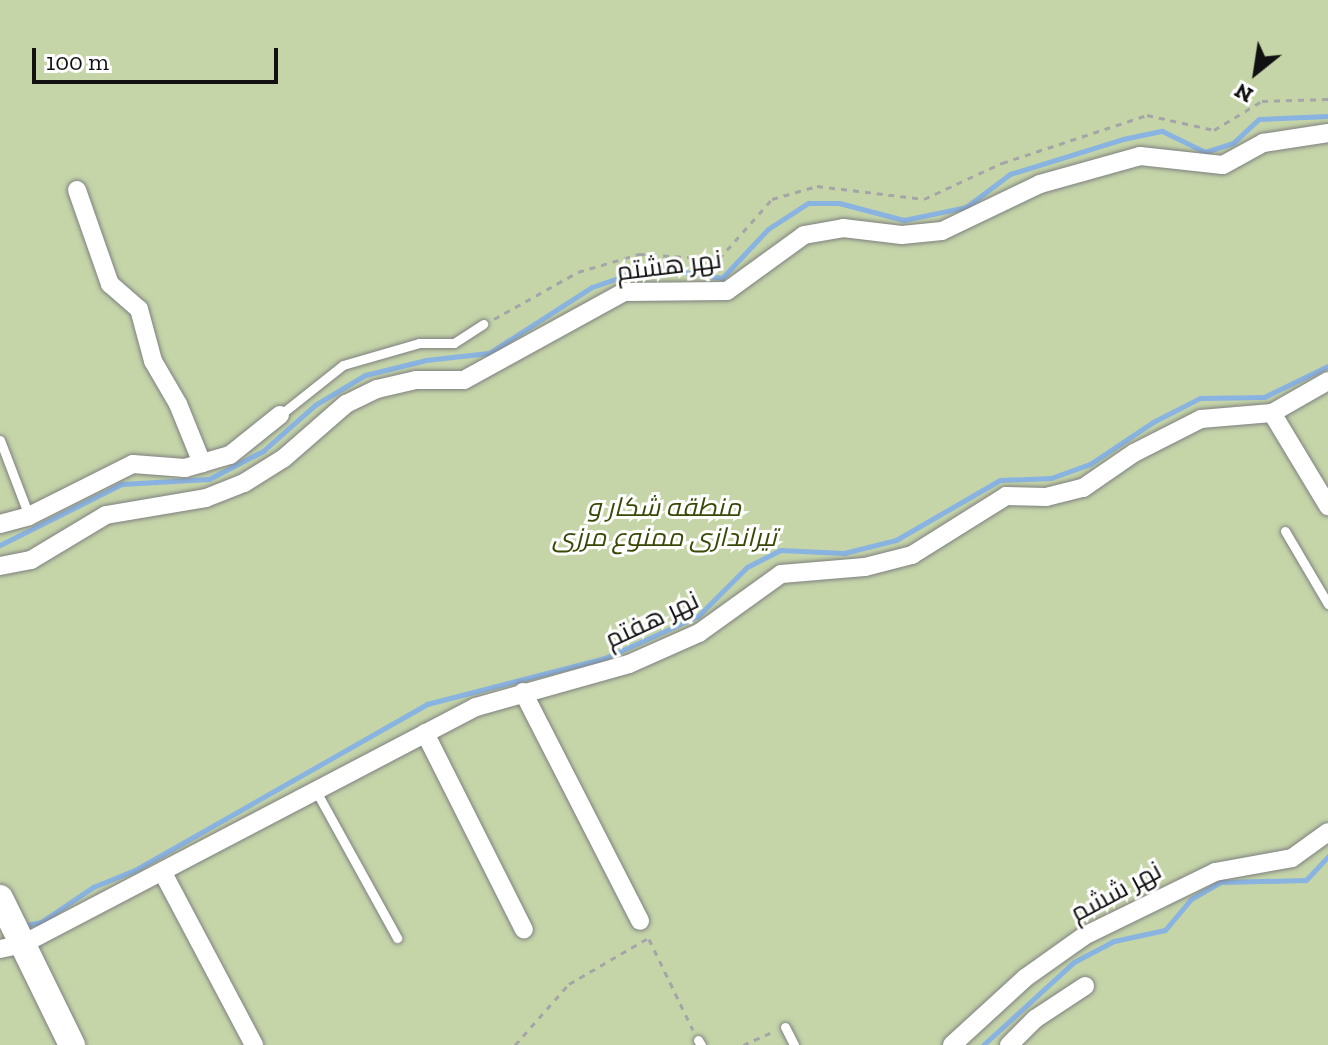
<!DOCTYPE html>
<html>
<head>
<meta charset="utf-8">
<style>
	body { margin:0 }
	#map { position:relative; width:1328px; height:1045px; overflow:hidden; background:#fbfbfe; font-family:"Zilla Slab",Cairo,serif }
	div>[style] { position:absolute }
	.green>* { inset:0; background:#c5d5a8 }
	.stream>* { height:5px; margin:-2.5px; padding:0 2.5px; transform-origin:2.5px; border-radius:2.5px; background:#89b3e1 }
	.path>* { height:3px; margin-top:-1.5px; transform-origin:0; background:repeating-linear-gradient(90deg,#a5a5a7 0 6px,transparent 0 12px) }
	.roads { filter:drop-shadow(0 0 2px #7f7f81) drop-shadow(0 0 2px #7f7f81) }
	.lane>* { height:9px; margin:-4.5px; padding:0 4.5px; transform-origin:4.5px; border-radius:4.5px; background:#fff }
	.street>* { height:18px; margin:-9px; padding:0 9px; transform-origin:9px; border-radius:9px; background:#fff }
	.secondary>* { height:26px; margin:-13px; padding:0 13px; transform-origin:13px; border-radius:13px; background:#fff }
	span { translate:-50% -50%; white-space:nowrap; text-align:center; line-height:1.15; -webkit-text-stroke:6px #fff; paint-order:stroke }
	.street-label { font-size:26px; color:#111112 }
	.park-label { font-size:26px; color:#384907; font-style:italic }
	.north { position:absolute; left:1216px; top:32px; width:80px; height:80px; -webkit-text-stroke:6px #fff; paint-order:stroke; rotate:210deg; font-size:22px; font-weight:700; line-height:32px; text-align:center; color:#111112 }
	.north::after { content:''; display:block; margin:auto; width:28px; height:36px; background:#111112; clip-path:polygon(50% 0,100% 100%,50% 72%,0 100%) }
	.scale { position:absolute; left:32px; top:48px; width:246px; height:36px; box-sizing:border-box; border:4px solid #111112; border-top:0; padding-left:10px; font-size:24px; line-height:28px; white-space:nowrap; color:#111112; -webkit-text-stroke:6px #fff; paint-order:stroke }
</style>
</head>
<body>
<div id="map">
	<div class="green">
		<i style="clip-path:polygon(0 0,1328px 0,1328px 1045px,0 1045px)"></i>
	</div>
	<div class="stream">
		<i style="left:0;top:545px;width:136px;rotate:-26.6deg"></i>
		<i style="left:122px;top:484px;width:87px;rotate:-3.3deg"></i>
		<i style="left:209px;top:479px;width:61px;rotate:-27.4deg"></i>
		<i style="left:263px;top:451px;width:69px;rotate:-41.5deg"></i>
		<i style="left:315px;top:405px;width:58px;rotate:-31deg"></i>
		<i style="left:365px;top:375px;width:63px;rotate:-13.8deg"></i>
		<i style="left:426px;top:360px;width:63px;rotate:-6.3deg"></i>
		<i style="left:489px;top:353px;width:122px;rotate:-32.7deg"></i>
		<i style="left:592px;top:287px;width:61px;rotate:-19deg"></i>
		<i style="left:650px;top:267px;width:73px;rotate:8.7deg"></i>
		<i style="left:722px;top:278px;width:67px;rotate:-46.8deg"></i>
		<i style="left:768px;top:229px;width:48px;rotate:-33deg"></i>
		<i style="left:808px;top:203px;width:31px"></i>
		<i style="left:839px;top:203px;width:67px;rotate:14.7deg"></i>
		<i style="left:904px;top:220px;width:63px;rotate:-11.8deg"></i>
		<i style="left:966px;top:207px;width:55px;rotate:-36.9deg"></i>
		<i style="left:1010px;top:174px;width:118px;rotate:-17.2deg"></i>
		<i style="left:1123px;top:139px;width:40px;rotate:-12deg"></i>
		<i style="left:1162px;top:131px;width:48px;rotate:26deg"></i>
		<i style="left:1205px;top:152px;width:29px;rotate:-18deg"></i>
		<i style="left:1233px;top:143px;width:35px;rotate:-43deg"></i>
		<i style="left:1259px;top:119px;width:69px;rotate:-2.5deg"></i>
		<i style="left:21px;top:926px;width:20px;rotate:-11deg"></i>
		<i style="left:41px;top:922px;width:63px;rotate:-33.9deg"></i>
		<i style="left:93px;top:887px;width:45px;rotate:-22deg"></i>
		<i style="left:135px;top:870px;width:336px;rotate:-29.6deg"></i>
		<i style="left:427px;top:704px;width:184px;rotate:-14.5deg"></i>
		<i style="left:605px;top:658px;width:102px;rotate:-24.3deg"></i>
		<i style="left:698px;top:616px;width:69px;rotate:-45deg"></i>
		<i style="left:747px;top:567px;width:37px;rotate:-27deg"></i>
		<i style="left:780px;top:550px;width:64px;rotate:2.7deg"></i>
		<i style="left:844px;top:553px;width:54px;rotate:-14deg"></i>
		<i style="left:896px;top:540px;width:120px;rotate:-30deg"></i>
		<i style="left:1000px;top:480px;width:51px;rotate:-2.2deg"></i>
		<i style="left:1051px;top:478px;width:41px;rotate:-19.7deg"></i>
		<i style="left:1090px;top:464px;width:76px;rotate:-33.7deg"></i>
		<i style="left:1153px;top:422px;width:53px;rotate:-27.1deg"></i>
		<i style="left:1200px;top:398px;width:64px;rotate:-0.9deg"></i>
		<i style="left:1264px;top:397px;width:71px;rotate:-25.8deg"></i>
		<i style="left:983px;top:1045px;width:123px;rotate:-42.4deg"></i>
		<i style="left:1074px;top:962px;width:45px;rotate:-27.7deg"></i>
		<i style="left:1114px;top:941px;width:52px;rotate:-12.2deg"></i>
		<i style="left:1165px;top:930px;width:40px;rotate:-50deg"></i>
		<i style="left:1191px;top:899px;width:34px;rotate:-30deg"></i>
		<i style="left:1221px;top:882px;width:85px;rotate:-1.3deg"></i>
		<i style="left:1306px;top:880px;width:33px;rotate:-47deg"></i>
	</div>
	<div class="path">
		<i style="left:494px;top:319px;width:96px;rotate:-29.2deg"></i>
		<i style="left:578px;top:272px;width:64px;rotate:-16.4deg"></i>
		<i style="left:639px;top:254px;width:80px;rotate:3.6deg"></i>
		<i style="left:719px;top:259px;width:80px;rotate:-48.5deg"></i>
		<i style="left:772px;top:199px;width:47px;rotate:-16.1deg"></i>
		<i style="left:817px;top:186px;width:108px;rotate:6.9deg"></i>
		<i style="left:924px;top:199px;width:86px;rotate:-24.8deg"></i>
		<i style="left:1002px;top:163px;width:153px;rotate:-18.3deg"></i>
		<i style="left:1147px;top:115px;width:69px;rotate:12.6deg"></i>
		<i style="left:1214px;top:130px;width:56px;rotate:-31.1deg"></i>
		<i style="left:1262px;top:101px;width:66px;rotate:-1.7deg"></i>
		<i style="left:649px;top:939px;width:101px;rotate:64.2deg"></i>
		<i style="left:515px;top:1045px;width:81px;rotate:-48.5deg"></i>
		<i style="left:569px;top:984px;width:91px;rotate:-30.2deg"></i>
		<i style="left:743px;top:1045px;width:32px;rotate:-24deg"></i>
	</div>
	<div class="roads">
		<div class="lane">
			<i style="left:280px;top:415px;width:80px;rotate:-38.4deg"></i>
			<i style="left:343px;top:365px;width:79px;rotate:-16.1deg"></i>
			<i style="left:419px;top:343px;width:35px"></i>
			<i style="left:454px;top:343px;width:35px;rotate:-33deg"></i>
			<i style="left:0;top:440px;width:81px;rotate:69.1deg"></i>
			<i style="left:1285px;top:531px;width:85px;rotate:59.5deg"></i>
			<i style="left:316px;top:791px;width:168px;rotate:61.1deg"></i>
			<i style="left:785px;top:1027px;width:20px;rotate:63deg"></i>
			<i style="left:698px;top:1040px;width:6px;rotate:59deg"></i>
		</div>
		<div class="street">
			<i style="left:77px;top:190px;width:100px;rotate:70.7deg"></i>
			<i style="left:110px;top:284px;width:38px;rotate:41deg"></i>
			<i style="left:139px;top:309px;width:54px;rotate:74.9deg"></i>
			<i style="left:153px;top:361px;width:50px;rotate:59.8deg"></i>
			<i style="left:178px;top:404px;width:64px;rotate:67.9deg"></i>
			<i style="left:1272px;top:413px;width:109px;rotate:58.9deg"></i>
			<i style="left:0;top:524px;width:30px;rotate:-15deg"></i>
			<i style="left:29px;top:516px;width:116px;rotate:-26.6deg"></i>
			<i style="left:133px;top:464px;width:52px;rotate:4.4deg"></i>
			<i style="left:185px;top:468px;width:47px;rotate:-16.1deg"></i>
			<i style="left:230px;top:455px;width:64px;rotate:-38.7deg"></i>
			<i style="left:0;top:566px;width:32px;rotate:-11deg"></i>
			<i style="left:31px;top:560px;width:87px;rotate:-31deg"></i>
			<i style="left:106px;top:515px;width:101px;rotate:-9.6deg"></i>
			<i style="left:206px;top:498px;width:41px;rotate:-21.5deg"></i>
			<i style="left:244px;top:483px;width:47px;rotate:-32deg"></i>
			<i style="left:284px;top:458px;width:82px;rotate:-41.1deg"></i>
			<i style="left:346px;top:404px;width:34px;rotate:-26deg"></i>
			<i style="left:377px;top:389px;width:40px;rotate:-13deg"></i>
			<i style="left:416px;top:380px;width:48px"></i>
			<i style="left:464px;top:380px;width:183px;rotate:-28.8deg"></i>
			<i style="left:624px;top:292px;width:103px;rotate:-0.6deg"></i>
			<i style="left:727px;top:291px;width:95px;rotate:-36deg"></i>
			<i style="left:804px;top:235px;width:40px;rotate:-10deg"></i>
			<i style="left:843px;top:228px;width:59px;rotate:6.8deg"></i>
			<i style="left:902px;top:235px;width:40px;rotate:-5.7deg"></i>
			<i style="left:942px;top:231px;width:109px;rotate:-25.6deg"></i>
			<i style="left:1040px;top:184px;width:104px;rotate:-15.6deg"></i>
			<i style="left:1140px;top:156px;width:83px;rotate:6.2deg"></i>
			<i style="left:1223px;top:165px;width:46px;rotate:-28.8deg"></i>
			<i style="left:1263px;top:143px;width:66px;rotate:-8.7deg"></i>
			<i style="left:523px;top:692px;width:257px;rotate:62.9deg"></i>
			<i style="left:425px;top:733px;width:220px;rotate:63.3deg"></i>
			<i style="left:163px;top:873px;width:195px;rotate:62.1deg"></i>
			<i style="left:0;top:949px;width:24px;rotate:-12deg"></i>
			<i style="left:23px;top:944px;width:511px;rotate:-27.62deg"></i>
			<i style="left:476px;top:707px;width:159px;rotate:-15.7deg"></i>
			<i style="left:629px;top:664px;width:77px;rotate:-23.9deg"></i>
			<i style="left:699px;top:633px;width:101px;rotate:-35.7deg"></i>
			<i style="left:781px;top:574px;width:84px;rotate:-4.8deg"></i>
			<i style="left:865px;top:567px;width:49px;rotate:-14.3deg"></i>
			<i style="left:912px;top:555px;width:111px;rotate:-32.1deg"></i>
			<i style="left:1006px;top:496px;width:40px;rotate:1.4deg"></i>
			<i style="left:1046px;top:497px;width:38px;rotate:-14deg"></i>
			<i style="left:1083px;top:488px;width:62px;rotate:-34.5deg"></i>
			<i style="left:1134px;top:453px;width:75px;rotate:-26.9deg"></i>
			<i style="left:1201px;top:419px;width:71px;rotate:-4.8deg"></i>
			<i style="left:1272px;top:413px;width:64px;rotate:-29.7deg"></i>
			<i style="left:952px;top:1045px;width:99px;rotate:-42.5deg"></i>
			<i style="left:1025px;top:978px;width:72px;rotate:-35.4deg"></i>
			<i style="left:1084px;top:936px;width:146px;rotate:-26deg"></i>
			<i style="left:1215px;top:872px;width:78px;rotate:-10.3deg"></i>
			<i style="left:1292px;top:858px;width:44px;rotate:-35.8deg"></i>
			<i style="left:1009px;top:1045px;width:37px;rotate:-45deg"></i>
			<i style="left:1035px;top:1019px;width:60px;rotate:-33.4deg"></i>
		</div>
		<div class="secondary">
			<i style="left:0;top:898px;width:164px;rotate:63.9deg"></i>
		</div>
	</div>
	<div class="street-label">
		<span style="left:669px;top:266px;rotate:-7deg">نهر هشتم</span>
		<span style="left:652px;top:620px;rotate:-25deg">نهر هفتم</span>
		<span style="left:1116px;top:892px;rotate:-28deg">نهر ششم</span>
	</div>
	<div class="park-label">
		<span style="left:664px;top:523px">منطقه شکار و<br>تیراندازی ممنوع مرزی</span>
	</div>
	<div class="north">N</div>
	<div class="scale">100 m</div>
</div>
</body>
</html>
